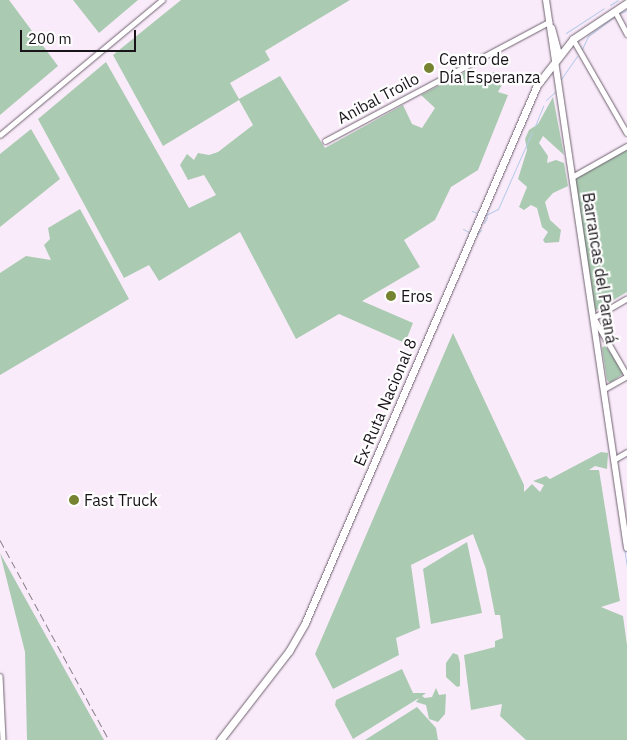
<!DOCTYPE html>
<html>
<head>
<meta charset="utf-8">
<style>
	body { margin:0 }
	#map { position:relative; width:627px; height:740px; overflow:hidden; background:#faebfa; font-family:"IBM Plex Sans",sans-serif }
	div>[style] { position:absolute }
	.green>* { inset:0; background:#aacbb2 }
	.stream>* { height:1px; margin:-0.5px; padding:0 0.5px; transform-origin:0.5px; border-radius:0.5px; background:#b6cceb }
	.roads { filter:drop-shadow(0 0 1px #6e616e) drop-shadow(0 0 1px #6e616e) }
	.street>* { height:4.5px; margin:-2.25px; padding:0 2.25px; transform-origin:2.25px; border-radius:2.25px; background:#fff }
	.secondary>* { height:6px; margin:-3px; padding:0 3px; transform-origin:3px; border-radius:3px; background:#fff }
	.primary>* { height:7px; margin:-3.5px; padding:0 3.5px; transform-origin:3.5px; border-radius:3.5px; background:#fff }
	.rail>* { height:1px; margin-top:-0.5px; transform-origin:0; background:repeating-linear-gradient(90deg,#8a808a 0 8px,transparent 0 12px) }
	.dots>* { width:14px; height:14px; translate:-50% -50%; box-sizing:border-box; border:2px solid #fefefe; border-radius:50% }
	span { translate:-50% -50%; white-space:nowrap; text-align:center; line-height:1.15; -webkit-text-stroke:4.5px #fefefe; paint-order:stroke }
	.poi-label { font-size:16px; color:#191419 }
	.left { translate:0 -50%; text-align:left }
	.street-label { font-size:16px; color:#191419 }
	.scale { position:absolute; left:20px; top:30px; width:116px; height:22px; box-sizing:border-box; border:2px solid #191419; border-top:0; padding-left:6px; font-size:15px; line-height:18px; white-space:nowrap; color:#191419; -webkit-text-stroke:4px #fefefe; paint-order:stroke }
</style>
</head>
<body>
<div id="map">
	<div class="green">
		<i style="clip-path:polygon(0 0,9px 0,58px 66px,0 115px)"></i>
		<i style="clip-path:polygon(73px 0,138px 0,99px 33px)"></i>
		<i style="clip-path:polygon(181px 0,350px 0,265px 51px,270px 60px,230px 83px,239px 99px,280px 76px,325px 148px,403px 105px,412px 124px,422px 128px,435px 108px,421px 95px,465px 72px,487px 86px,493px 72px,510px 74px,510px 80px,503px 83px,498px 92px,508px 95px,478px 170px,451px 187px,435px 220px,404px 240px,420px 267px,362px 301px,413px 323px,405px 343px,339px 314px,296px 339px,240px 232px,159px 281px,149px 265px,124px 278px,38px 119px,106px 62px,189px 208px,216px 195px,204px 175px,188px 180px,180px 165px,187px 154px,194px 160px,198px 153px,209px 155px,218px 152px,253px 125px,239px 100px,163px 146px,113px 55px)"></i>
		<i style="clip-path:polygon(553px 97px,564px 155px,543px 136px,539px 143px,548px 156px,547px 163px,556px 160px,564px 163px,568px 186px,553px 193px,545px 202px,550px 220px,561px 230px,559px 242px,545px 243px,543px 240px,548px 232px,542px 227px,537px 208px,531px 205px,524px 210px,519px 207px,527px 187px,518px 179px,527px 150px,525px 139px,529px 130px,538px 124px)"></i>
		<i style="clip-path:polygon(31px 129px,60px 179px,0 227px,0 154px)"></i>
		<i style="clip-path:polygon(627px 150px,627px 292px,595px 311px,575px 178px)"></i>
		<i style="clip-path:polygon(80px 209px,129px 299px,0 375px,0 273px,26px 256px,51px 260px,44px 245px,50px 239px,48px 228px)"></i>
		<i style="clip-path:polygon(453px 333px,524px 485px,524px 492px,532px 484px,540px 492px,544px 485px,533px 481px,546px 476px,550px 479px,601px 452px,608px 453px,607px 469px,595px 466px,589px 470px,599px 470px,620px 601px,601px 607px,623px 616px,627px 645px,627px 740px,526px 740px,500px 716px,502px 704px,471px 710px,464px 655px,495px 647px,495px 641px,503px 638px,500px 615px,495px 615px,486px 569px,473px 534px,411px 565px,420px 628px,396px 638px,399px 655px,333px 689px,315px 654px)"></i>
		<i style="clip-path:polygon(605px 345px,624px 373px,610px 383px,607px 380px,602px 348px)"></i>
		<i style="clip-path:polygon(467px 542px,482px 613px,431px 624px,423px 569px)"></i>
		<i style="clip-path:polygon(0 553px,104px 740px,27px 740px,25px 652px)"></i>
		<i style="clip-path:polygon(453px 653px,458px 655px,460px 663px,460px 686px,457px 687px,446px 677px,446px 663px)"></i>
		<i style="clip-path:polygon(402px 669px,413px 693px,426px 693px,422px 696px,425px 698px,432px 697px,436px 688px,439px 695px,446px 694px,445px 714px,438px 722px,429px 719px,426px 705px,416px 702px,419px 698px,353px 739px,335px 705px,336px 700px)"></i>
		<i style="clip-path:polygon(417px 707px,436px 728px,438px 740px,365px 740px)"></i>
	</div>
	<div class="stream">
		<i style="left:610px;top:5px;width:9px;rotate:-32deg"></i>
		<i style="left:620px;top:13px;width:8px;rotate:-23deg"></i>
		<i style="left:566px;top:33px;width:45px;rotate:-33.3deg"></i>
		<i style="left:582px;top:49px;width:14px;rotate:-65deg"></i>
		<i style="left:588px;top:36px;width:32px;rotate:-36deg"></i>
		<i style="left:561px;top:79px;width:28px;rotate:-55deg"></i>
		<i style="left:546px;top:100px;width:13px;rotate:-42deg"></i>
		<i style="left:535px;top:126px;width:22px;rotate:-68deg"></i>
		<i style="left:472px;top:211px;width:5px;rotate:22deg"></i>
		<i style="left:484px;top:216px;width:16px;rotate:-27deg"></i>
		<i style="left:498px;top:209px;width:84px;rotate:-66.2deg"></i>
		<i style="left:484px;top:223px;width:7px;rotate:-63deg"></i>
		<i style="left:463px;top:229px;width:7px;rotate:27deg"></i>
		<i style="left:476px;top:235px;width:7px;rotate:-45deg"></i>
		<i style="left:624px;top:548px;width:20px;rotate:81deg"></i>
	</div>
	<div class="roads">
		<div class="street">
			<i style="left:615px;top:11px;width:26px;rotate:62deg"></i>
			<i style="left:573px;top:39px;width:108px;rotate:60.1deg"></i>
			<i style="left:0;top:135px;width:211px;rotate:-39.8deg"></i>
			<i style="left:325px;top:141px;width:254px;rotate:-28deg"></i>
			<i style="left:572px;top:177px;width:63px;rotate:-29.4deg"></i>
			<i style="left:627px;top:299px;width:38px;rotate:150deg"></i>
			<i style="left:594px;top:318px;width:66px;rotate:59.9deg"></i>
			<i style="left:604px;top:389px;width:26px;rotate:-29deg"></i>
			<i style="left:615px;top:459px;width:14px;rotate:-30deg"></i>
			<i style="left:0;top:676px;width:64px;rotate:87.3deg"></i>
		</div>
		<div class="secondary">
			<i style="left:546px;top:0;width:554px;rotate:81.59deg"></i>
			<i style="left:552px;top:28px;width:27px;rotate:75deg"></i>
		</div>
		<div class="primary">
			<i style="left:220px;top:740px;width:113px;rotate:-52.2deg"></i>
			<i style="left:289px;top:651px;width:32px;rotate:-60deg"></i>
			<i style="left:305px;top:623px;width:586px;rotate:-66.67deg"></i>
			<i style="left:537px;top:85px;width:58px;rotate:-52deg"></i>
			<i style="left:573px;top:39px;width:65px;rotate:-33.7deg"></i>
		</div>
	</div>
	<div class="rail">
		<i style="left:0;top:540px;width:228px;rotate:61.4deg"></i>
	</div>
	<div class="dots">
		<i style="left:429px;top:68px;background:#768331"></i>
		<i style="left:391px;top:296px;background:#768331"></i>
		<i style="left:74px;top:500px;background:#768331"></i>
	</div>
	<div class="poi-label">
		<span class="left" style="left:439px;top:68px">Centro de<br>Día Esperanza</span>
		<span class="left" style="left:401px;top:296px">Eros</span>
		<span class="left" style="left:84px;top:500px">Fast Truck</span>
	</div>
	<div class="street-label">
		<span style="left:378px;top:98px;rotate:-28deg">Anibal Troilo</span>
		<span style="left:600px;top:268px;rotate:81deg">Barrancas del Paraná</span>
		<span style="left:385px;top:402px;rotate:-67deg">Ex-Ruta Nacional 8</span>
	</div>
	<div class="scale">200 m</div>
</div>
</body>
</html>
